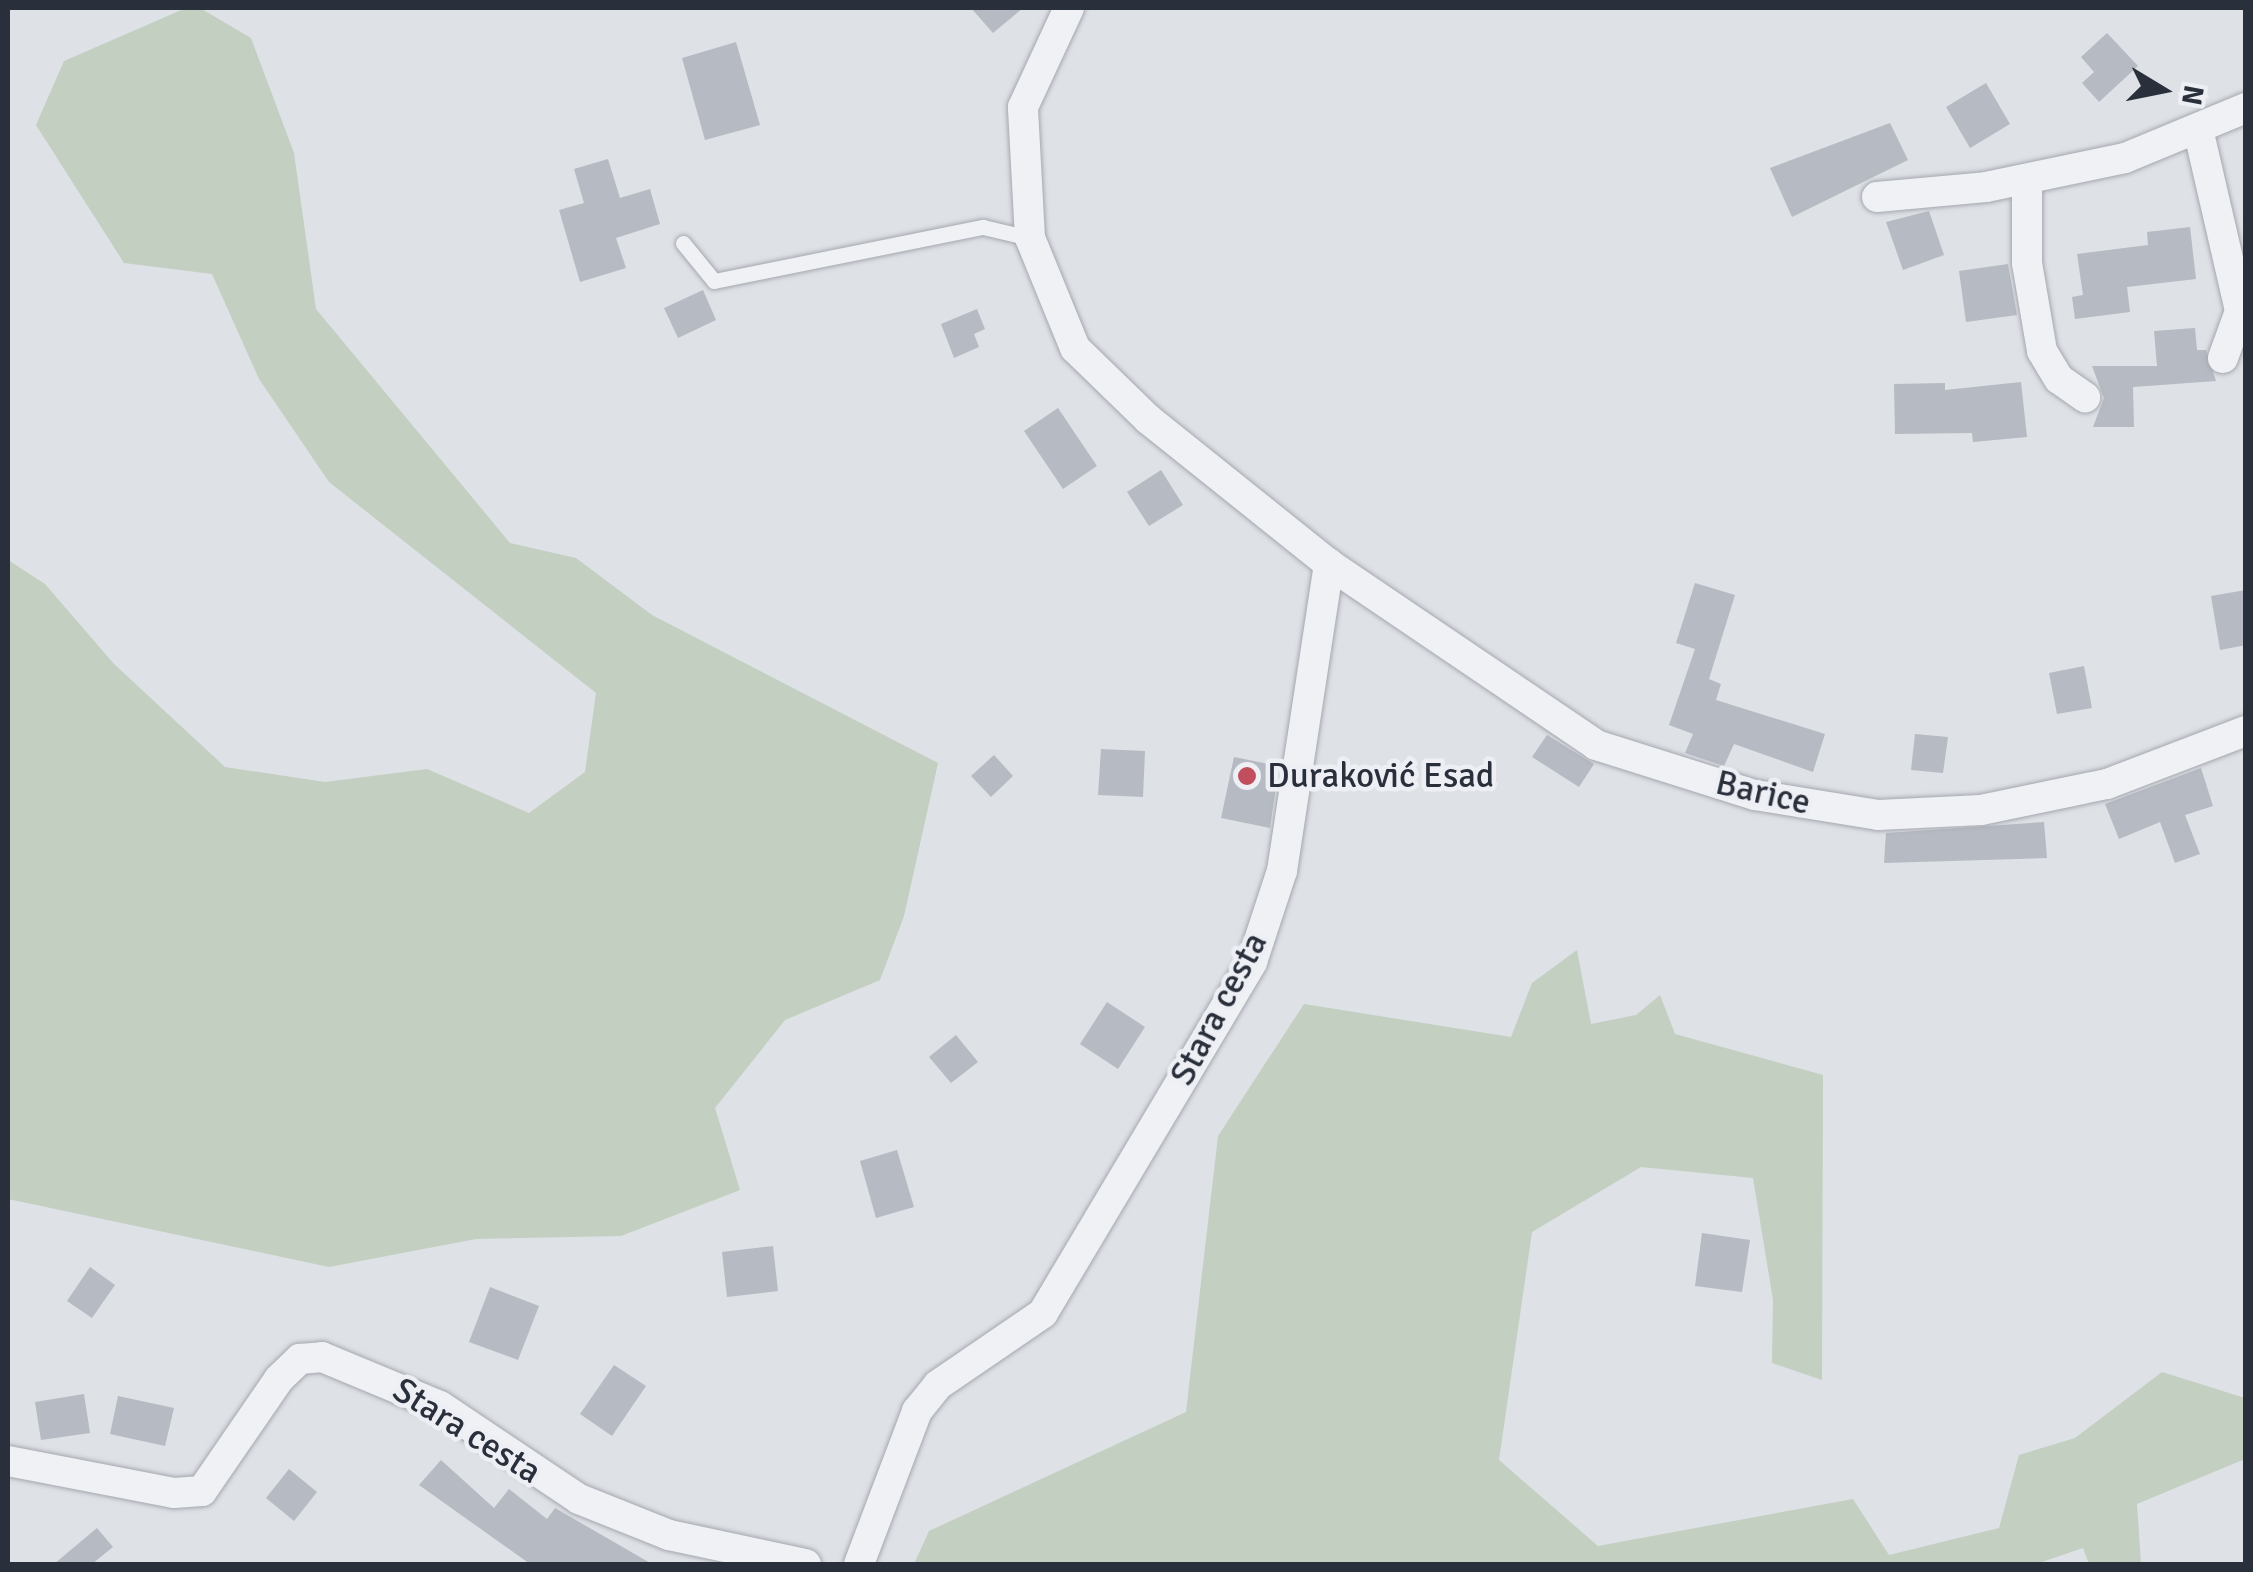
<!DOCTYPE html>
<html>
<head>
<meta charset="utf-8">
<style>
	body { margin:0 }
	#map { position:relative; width:2253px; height:1572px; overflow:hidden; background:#dee1e6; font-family:Signika,sans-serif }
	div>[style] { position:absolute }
	.green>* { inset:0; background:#c3cfc0 }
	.building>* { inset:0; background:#b6bac2 }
	.roads { filter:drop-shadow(0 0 2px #a4a8af) drop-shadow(0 0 2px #a4a8af) }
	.service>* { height:15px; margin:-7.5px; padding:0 7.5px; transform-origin:7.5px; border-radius:7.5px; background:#f0f1f5 }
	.minor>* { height:30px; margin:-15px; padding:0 15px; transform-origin:15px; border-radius:15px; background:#f0f1f5 }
	.dots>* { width:28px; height:28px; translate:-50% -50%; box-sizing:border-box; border:5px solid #edeff4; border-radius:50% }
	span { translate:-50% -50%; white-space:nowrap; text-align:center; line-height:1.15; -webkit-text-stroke:9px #edeff4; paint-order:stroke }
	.poi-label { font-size:35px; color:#292f3b }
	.left { translate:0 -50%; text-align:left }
	.street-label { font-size:35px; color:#292f3b }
	.frame { position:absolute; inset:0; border:10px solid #292f3b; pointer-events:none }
	.north { position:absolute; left:2113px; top:40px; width:100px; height:100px; -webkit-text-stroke:8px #edeff4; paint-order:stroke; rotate:100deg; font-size:28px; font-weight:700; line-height:40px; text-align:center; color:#292f3b }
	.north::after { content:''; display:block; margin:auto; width:35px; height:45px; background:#292f3b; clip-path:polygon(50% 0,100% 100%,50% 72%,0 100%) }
</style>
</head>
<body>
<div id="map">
	<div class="green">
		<i style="clip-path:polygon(186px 8px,200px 8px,251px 38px,294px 153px,316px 309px,510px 543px,576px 558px,652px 615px,938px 763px,904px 916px,880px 980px,785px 1020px,715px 1108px,740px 1190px,621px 1236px,476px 1239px,329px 1267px,8px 1199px,8px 560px,45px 584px,114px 664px,225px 767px,325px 782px,427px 769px,529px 813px,585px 772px,596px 693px,329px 482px,259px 379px,212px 274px,124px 263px,36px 125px,64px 61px)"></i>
		<i style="clip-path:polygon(1577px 950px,1591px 1024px,1636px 1015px,1660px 995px,1675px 1034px,1823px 1075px,1822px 1380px,1772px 1363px,1773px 1300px,1753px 1178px,1641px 1167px,1532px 1232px,1499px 1460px,1598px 1546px,1853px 1499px,1889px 1555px,1999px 1528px,2019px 1455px,2075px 1438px,2162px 1372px,2245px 1398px,2245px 1459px,2137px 1504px,2141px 1564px,2089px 1564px,2083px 1548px,2036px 1564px,914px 1564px,929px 1531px,1186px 1412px,1218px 1136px,1304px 1004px,1511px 1037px,1532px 983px)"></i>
	</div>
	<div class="building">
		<i style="clip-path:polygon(971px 8px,1023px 8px,993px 33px)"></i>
		<i style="clip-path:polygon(2107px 33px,2138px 66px,2099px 102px,2082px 83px,2094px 72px,2081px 57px)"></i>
		<i style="clip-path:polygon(736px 42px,760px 125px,705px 140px,682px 58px)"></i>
		<i style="clip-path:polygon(1986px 83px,2010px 124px,1970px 148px,1946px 107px)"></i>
		<i style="clip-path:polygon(1890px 123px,1908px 160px,1792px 217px,1770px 168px)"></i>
		<i style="clip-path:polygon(608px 159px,620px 198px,650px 189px,660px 224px,616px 238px,626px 268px,580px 282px,559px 210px,584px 203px,574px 169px)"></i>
		<i style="clip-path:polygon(1929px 211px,1944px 255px,1903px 270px,1886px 222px)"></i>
		<i style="clip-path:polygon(2190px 227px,2196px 279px,2127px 287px,2130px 312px,2075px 319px,2072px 297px,2083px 295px,2077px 254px,2148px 245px,2147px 232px)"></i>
		<i style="clip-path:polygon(2008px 264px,2017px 315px,1966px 322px,1959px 271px)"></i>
		<i style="clip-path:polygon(703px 290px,716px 320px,678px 338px,664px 308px)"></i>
		<i style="clip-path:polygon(977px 309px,985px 329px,974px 334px,979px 347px,954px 358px,941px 324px)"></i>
		<i style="clip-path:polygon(2195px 328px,2197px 350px,2206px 350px,2216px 381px,2133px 387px,2134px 427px,2093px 427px,2104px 398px,2092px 366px,2157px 366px,2154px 331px)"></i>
		<i style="clip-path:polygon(2021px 382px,2027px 437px,1973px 442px,1972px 433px,1895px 434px,1894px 384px,1945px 383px,1945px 390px)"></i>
		<i style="clip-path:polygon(1058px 408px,1097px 466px,1063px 489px,1024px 431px)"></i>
		<i style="clip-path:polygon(1161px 470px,1183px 505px,1149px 526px,1127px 492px)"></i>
		<i style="clip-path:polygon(1695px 583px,1735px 595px,1709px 679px,1721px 684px,1716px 700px,1825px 734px,1813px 772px,1734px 744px,1724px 766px,1685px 753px,1693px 734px,1669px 725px,1695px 649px,1676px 643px)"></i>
		<i style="clip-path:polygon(2246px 590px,2246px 645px,2220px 650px,2211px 596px)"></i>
		<i style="clip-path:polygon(2084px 666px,2092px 708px,2057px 714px,2049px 673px)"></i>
		<i style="clip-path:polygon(1915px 734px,1948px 737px,1943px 773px,1911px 770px)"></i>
		<i style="clip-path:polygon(1547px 735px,1594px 764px,1579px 787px,1532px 757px)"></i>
		<i style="clip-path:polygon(1101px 749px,1145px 751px,1143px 797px,1098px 795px)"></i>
		<i style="clip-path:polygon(994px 755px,1013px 776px,991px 797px,971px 776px)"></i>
		<i style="clip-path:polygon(1234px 757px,1279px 766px,1270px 828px,1221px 818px)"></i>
		<i style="clip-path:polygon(2201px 768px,2213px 806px,2185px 815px,2200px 854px,2175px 863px,2160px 822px,2119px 839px,2105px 804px)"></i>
		<i style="clip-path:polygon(2044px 822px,2047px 858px,1884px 863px,1886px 833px)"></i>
		<i style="clip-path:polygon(1107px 1002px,1145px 1027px,1118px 1069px,1080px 1044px)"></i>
		<i style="clip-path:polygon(956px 1035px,978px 1062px,951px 1083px,929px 1057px)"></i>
		<i style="clip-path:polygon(897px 1150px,914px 1207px,876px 1218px,860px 1161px)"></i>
		<i style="clip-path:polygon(1702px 1233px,1750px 1240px,1742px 1292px,1695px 1286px)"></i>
		<i style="clip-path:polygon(773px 1246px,778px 1291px,727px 1297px,722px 1252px)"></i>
		<i style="clip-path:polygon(90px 1267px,115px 1285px,92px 1318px,67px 1301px)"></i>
		<i style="clip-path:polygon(490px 1287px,539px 1306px,518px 1360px,469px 1342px)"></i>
		<i style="clip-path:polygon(614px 1365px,646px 1386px,612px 1436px,580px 1414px)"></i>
		<i style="clip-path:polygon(84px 1394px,90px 1433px,41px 1440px,35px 1402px)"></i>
		<i style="clip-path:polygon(118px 1396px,174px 1408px,165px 1446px,110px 1434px)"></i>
		<i style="clip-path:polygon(441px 1460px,494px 1508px,509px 1489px,547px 1519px,555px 1508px,652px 1564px,530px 1564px,419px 1485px)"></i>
		<i style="clip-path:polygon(289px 1469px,317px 1492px,294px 1521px,266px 1498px)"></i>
		<i style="clip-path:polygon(97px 1528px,113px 1547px,92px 1564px,54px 1564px)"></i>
	</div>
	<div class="roads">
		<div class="service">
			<i style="left:683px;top:243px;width:49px;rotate:50.8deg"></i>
			<i style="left:714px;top:281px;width:274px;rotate:-11.4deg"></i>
			<i style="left:983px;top:227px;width:48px;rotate:13.2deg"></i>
		</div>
		<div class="minor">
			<i style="left:2199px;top:133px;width:183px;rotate:77deg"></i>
			<i style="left:2240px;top:311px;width:50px;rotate:109.9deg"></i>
			<i style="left:2027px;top:181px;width:82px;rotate:90deg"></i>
			<i style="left:2027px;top:263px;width:89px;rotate:80.3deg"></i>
			<i style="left:2042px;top:351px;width:33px;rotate:59deg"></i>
			<i style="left:2059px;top:379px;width:32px;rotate:35deg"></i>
			<i style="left:1877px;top:197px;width:109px;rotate:-5.2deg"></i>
			<i style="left:1986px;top:187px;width:142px;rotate:-11.8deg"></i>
			<i style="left:2125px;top:158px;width:131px;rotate:-22.5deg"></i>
			<i style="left:1329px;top:564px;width:323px;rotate:34.1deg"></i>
			<i style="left:1596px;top:745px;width:167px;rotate:17.5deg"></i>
			<i style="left:1755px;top:795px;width:125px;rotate:9.2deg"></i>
			<i style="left:1878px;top:815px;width:103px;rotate:-2.8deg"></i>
			<i style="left:1981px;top:810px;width:129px;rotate:-11.7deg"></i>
			<i style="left:2107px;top:784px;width:149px;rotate:-20.9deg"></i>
			<i style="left:8px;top:1461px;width:169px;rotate:10.9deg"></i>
			<i style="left:174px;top:1493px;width:28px;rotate:-4deg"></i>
			<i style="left:202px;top:1491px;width:136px;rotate:-55.5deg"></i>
			<i style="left:279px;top:1379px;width:29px;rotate:-44deg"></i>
			<i style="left:300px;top:1359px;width:22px;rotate:-5deg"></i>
			<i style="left:322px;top:1357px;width:128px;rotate:22.6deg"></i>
			<i style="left:440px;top:1406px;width:167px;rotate:33.8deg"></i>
			<i style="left:579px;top:1499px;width:97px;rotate:21.8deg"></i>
			<i style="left:669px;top:1535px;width:140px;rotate:12deg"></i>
			<i style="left:859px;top:1564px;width:164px;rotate:-69.2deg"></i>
			<i style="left:917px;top:1411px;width:33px;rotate:-51deg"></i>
			<i style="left:938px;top:1385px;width:127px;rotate:-34.4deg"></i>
			<i style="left:1043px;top:1313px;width:409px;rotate:-59.2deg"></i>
			<i style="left:1252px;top:962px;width:96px;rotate:-71.8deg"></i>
			<i style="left:1282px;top:871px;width:311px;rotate:-81.3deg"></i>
			<i style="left:1329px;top:564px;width:231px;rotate:-141.3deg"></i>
			<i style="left:1149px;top:420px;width:103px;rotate:-135.8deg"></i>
			<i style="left:1075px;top:348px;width:119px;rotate:-112.2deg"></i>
			<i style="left:1030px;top:238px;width:131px;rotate:-93.1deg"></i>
			<i style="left:1023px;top:107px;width:109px;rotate:-65.1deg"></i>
		</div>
	</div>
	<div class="dots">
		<i style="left:1247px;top:776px;background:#c04e5c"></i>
	</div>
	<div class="poi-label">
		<span class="left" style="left:1267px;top:776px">Duraković Esad</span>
	</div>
	<div class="street-label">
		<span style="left:1763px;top:793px;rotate:13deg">Barice</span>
		<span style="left:1219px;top:1009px;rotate:-62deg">Stara cesta</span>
		<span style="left:467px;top:1431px;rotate:32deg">Stara cesta</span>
	</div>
	<div class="frame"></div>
	<div class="north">N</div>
</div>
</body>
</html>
